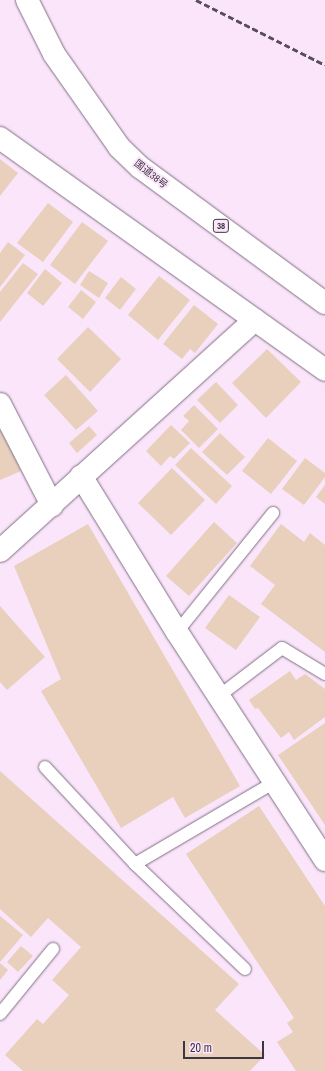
<!DOCTYPE html>
<html>
<head>
<meta charset="utf-8">
<style>
	body { margin:0 }
	#map { position:relative; width:325px; height:1071px; overflow:hidden; background:#fae5fb; font-family:"Archivo Narrow","Noto Sans JP",sans-serif }
	div>[style] { position:absolute }
	.building>* { inset:0; background:#e8d0bd }
	.roads { filter:drop-shadow(0 0 1px #816f82) drop-shadow(0 0 1px #816f82) }
	.lane>* { height:12px; margin:-6px; padding:0 6px; transform-origin:6px; border-radius:6px; background:#fff }
	.street>* { height:22px; margin:-11px; padding:0 11px; transform-origin:11px; border-radius:11px; background:#fff }
	.highway>* { height:22px; margin:-11px; padding:0 11px; transform-origin:11px; border-radius:11px; background:#fff }
	.rail>* { height:3px; margin-top:-1.5px; transform-origin:0; background:repeating-linear-gradient(90deg,#584e59 0 6px,transparent 0 9px) }
	span { translate:-50% -50%; white-space:nowrap; text-align:center; line-height:1.15; -webkit-text-stroke:4px #fae5fb; paint-order:stroke }
	.shield-label span { padding:1px 3px; background:#fae5fb; border:1px solid; border-radius:3px; -webkit-text-stroke-width:0 }
	.shield-label { font-size:9px; color:#3e363f; font-weight:700 }
	.street-label { font-size:10px; color:#3e363f }
	.scale { position:absolute; left:183px; top:1041px; width:81px; height:18px; box-sizing:border-box; border:2px solid #3e363f; border-top:0; padding-left:5px; font-size:12px; line-height:14px; white-space:nowrap; color:#3e363f; -webkit-text-stroke:3px #fae5fb; paint-order:stroke }
</style>
</head>
<body>
<div id="map">
	<div class="building">
		<i style="clip-path:polygon(0 159px,18px 173px,0 196px)"></i>
		<i style="clip-path:polygon(48px 203px,73px 222px,43px 262px,17px 243px)"></i>
		<i style="clip-path:polygon(82px 222px,108px 241px,75px 284px,50px 265px)"></i>
		<i style="clip-path:polygon(8px 242px,25px 255px,0 287px,0 253px)"></i>
		<i style="clip-path:polygon(23px 263px,38px 274px,0 322px,0 292px)"></i>
		<i style="clip-path:polygon(45px 269px,62px 283px,43px 306px,27px 293px)"></i>
		<i style="clip-path:polygon(89px 271px,108px 283px,99px 298px,80px 285px)"></i>
		<i style="clip-path:polygon(159px 276px,190px 300px,158px 340px,128px 315px)"></i>
		<i style="clip-path:polygon(121px 277px,136px 289px,120px 310px,105px 298px)"></i>
		<i style="clip-path:polygon(81px 290px,96px 302px,83px 319px,68px 307px)"></i>
		<i style="clip-path:polygon(194px 305px,218px 324px,195px 353px,190px 349px,182px 359px,163px 344px)"></i>
		<i style="clip-path:polygon(88px 327px,121px 359px,90px 392px,57px 359px)"></i>
		<i style="clip-path:polygon(267px 349px,301px 382px,266px 418px,232px 383px)"></i>
		<i style="clip-path:polygon(66px 375px,98px 411px,76px 430px,44px 395px)"></i>
		<i style="clip-path:polygon(216px 382px,238px 405px,220px 423px,197px 400px)"></i>
		<i style="clip-path:polygon(194px 405px,218px 429px,199px 448px,181px 430px,189px 421px,183px 416px)"></i>
		<i style="clip-path:polygon(171px 425px,190px 443px,174px 459px,170px 456px,161px 466px,146px 451px)"></i>
		<i style="clip-path:polygon(89px 426px,97px 435px,77px 453px,69px 443px)"></i>
		<i style="clip-path:polygon(3px 430px,21px 471px,0 480px,0 431px)"></i>
		<i style="clip-path:polygon(220px 433px,245px 457px,227px 475px,202px 452px)"></i>
		<i style="clip-path:polygon(268px 438px,297px 461px,271px 494px,242px 471px)"></i>
		<i style="clip-path:polygon(191px 448px,232px 486px,216px 504px,175px 465px)"></i>
		<i style="clip-path:polygon(305px 458px,325px 473px,325px 477px,304px 505px,282px 489px)"></i>
		<i style="clip-path:polygon(172px 468px,205px 500px,171px 535px,138px 503px)"></i>
		<i style="clip-path:polygon(325px 485px,325px 504px,316px 497px)"></i>
		<i style="clip-path:polygon(214px 522px,237px 543px,189px 596px,166px 576px)"></i>
		<i style="clip-path:polygon(88px 524px,240px 786px,185px 818px,173px 797px,121px 828px,41px 691px,61px 679px,14px 566px)"></i>
		<i style="clip-path:polygon(281px 524px,304px 542px,310px 533px,325px 545px,325px 652px,261px 604px,275px 585px,250px 566px)"></i>
		<i style="clip-path:polygon(229px 595px,260px 617px,236px 650px,205px 628px)"></i>
		<i style="clip-path:polygon(0 606px,45px 657px,7px 690px,0 682px)"></i>
		<i style="clip-path:polygon(290px 671px,296px 680px,305px 674px,325px 689px,325px 717px,294px 740px,289px 732px,281px 738px,258px 708px,255px 709px,249px 700px)"></i>
		<i style="clip-path:polygon(325px 723px,325px 825px,278px 755px)"></i>
		<i style="clip-path:polygon(0 771px,239px 984px,215px 1010px,265px 1055px,250px 1071px,23px 1071px,5px 1055px,37px 1019px,43px 1024px,69px 995px,52px 980px,81px 947px,48px 918px,31px 937px,0 909px)"></i>
		<i style="clip-path:polygon(259px 806px,325px 906px,325px 1071px,296px 1071px,277px 1042px,293px 1032px,287px 1023px,294px 1018px,186px 854px)"></i>
		<i style="clip-path:polygon(0 916px,23px 935px,0 962px)"></i>
		<i style="clip-path:polygon(21px 946px,33px 956px,18px 972px,7px 962px)"></i>
		<i style="clip-path:polygon(0 963px,8px 970px,0 980px)"></i>
	</div>
	<div class="roads">
		<div class="lane">
			<i style="left:177px;top:632px;width:153px;rotate:-51.1deg"></i>
			<i style="left:219px;top:696px;width:79px;rotate:-37.3deg"></i>
			<i style="left:282px;top:648px;width:50px;rotate:31.2deg"></i>
			<i style="left:45px;top:767px;width:132px;rotate:47.1deg"></i>
			<i style="left:135px;top:864px;width:152px;rotate:43.7deg"></i>
			<i style="left:135px;top:864px;width:162px;rotate:-30.4deg"></i>
			<i style="left:0;top:1014px;width:84px;rotate:-50.8deg"></i>
		</div>
		<div class="street">
			<i style="left:0;top:138px;width:399px;rotate:35.5deg"></i>
			<i style="left:0;top:404px;width:114px;rotate:62.8deg"></i>
			<i style="left:81px;top:476px;width:183px;rotate:58.4deg"></i>
			<i style="left:177px;top:632px;width:272px;rotate:57deg"></i>
			<i style="left:0;top:551px;width:344px;rotate:-42.2deg"></i>
		</div>
		<div class="highway">
			<i style="left:27px;top:0;width:60px;rotate:63.4deg"></i>
			<i style="left:54px;top:54px;width:113px;rotate:55deg"></i>
			<i style="left:119px;top:147px;width:30px;rotate:44deg"></i>
			<i style="left:141px;top:168px;width:228px;rotate:36.3deg"></i>
		</div>
	</div>
	<div class="rail">
		<i style="left:196px;top:0;width:144px;rotate:26.7deg"></i>
	</div>
	<div class="shield-label">
		<span style="left:221px;top:226px">38</span>
	</div>
	<div class="street-label">
		<span style="left:151px;top:174px;rotate:38deg">国道38号</span>
	</div>
	<div class="scale">20 m</div>
</div>
</body>
</html>
